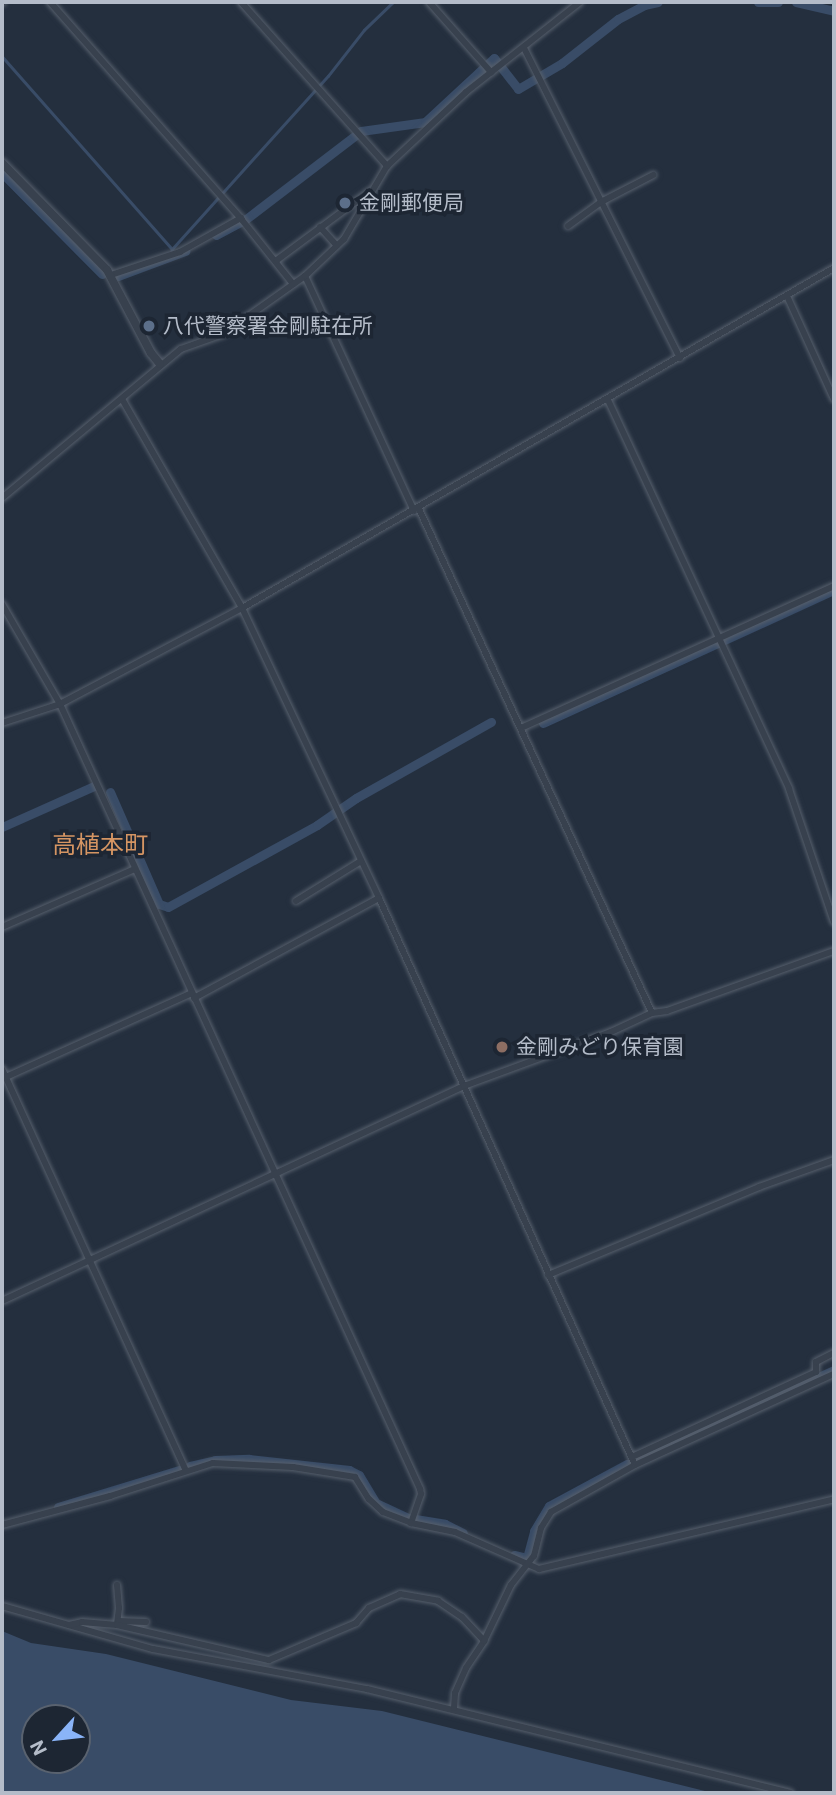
<!DOCTYPE html>
<html>
<head>
<meta charset="utf-8">
<style>
	body { margin:0 }
	#map { position:relative; width:836px; height:1795px; overflow:hidden; background:#242f3e; font-family:Roboto,"Noto Sans JP",sans-serif }
	div>[style] { position:absolute }
	.water>* { inset:0; background:#394c67 }
	.stream>* { height:2.5px; margin:-1.25px; padding:0 1.25px; transform-origin:1.25px; border-radius:1.25px; background:#394c67 }
	.canal>* { height:9px; margin:-4.5px; padding:0 4.5px; transform-origin:4.5px; border-radius:4.5px; background:#394c67 }
	.roads { filter:drop-shadow(0 0 2px #565f6c) drop-shadow(0 0 2px #565f6c) }
	.minor>* { height:6px; margin:-3px; padding:0 3px; transform-origin:3px; border-radius:3px; background:#38414e }
	.tertiary>* { height:8px; margin:-4px; padding:0 4px; transform-origin:4px; border-radius:4px; background:#38414e }
	.dots>* { width:19px; height:19px; translate:-50% -50%; box-sizing:border-box; border:4px solid #1d2633; border-radius:50% }
	span { translate:-50% -50%; white-space:nowrap; text-align:center; line-height:1.15; -webkit-text-stroke:7px #1d2633; paint-order:stroke }
	.poi-label { font-size:21px; color:#b4bcc9 }
	.left { translate:0 -50%; text-align:left }
	.quarter-label { font-size:24px; color:#d59563 }
	.frame { position:absolute; inset:0; border:4px solid #b4bcc9; pointer-events:none }
	.north { position:absolute; left:21px; top:1704px; width:70px; height:70px; box-sizing:border-box; background:#1d2633; border:2px solid #59626f; border-radius:50%; rotate:243deg; font-size:19px; font-weight:700; line-height:28px; text-align:center; color:#b4bcc9 }
	.north::after { content:''; display:block; margin:auto; width:24px; height:32px; background:#8ab4f8; clip-path:polygon(50% 0,100% 100%,50% 72%,0 100%) }
</style>
</head>
<body>
<div id="map">
	<div class="water">
		<i style="clip-path:polygon(evenodd,2px 1631px,31px 1643px,106px 1654px,291px 1700px,382px 1711px,713px 1793px,2px 1793px,2px 1631px,35px 1718px,77px 1718px,77px 1760px,35px 1760px,35px 1718px)"></i>
	</div>
	<div class="stream">
		<i style="left:2px;top:56px;width:256px;rotate:48.6deg"></i>
		<i style="left:170px;top:259px;width:10px;rotate:-79deg"></i>
		<i style="left:172px;top:249px;width:233px;rotate:-48deg"></i>
		<i style="left:328px;top:76px;width:58px;rotate:-52deg"></i>
		<i style="left:364px;top:30px;width:40px;rotate:-44deg"></i>
	</div>
	<div class="canal">
		<i style="left:758px;top:2px;width:20px"></i>
		<i style="left:796px;top:2px;width:39px;rotate:13deg"></i>
		<i style="left:2px;top:173px;width:142px;rotate:45.3deg"></i>
		<i style="left:216px;top:235px;width:34px;rotate:-28deg"></i>
		<i style="left:246px;top:219px;width:145px;rotate:-37.4deg"></i>
		<i style="left:361px;top:131px;width:65px;rotate:-8deg"></i>
		<i style="left:425px;top:122px;width:94px;rotate:-42.8deg"></i>
		<i style="left:494px;top:58px;width:39px;rotate:52deg"></i>
		<i style="left:518px;top:89px;width:51px;rotate:-30.6deg"></i>
		<i style="left:562px;top:63px;width:71px;rotate:-38.2deg"></i>
		<i style="left:618px;top:19px;width:30px;rotate:-28deg"></i>
		<i style="left:644px;top:5px;width:14px;rotate:-12deg"></i>
		<i style="left:118px;top:276px;width:72px;rotate:-20.5deg"></i>
		<i style="left:543px;top:723px;width:320px;rotate:-24.6deg"></i>
		<i style="left:110px;top:792px;width:122px;rotate:66.4deg"></i>
		<i style="left:159px;top:904px;width:9px;rotate:18deg"></i>
		<i style="left:168px;top:907px;width:170px;rotate:-28.8deg"></i>
		<i style="left:317px;top:825px;width:47px;rotate:-34.7deg"></i>
		<i style="left:356px;top:798px;width:155px;rotate:-29.4deg"></i>
		<i style="left:2px;top:827px;width:101px;rotate:-24deg"></i>
		<i style="left:634px;top:1460px;width:219px;rotate:-24.2deg"></i>
		<i style="left:190px;top:1466px;width:26px;rotate:-13deg"></i>
		<i style="left:215px;top:1460px;width:34px;rotate:-2deg"></i>
		<i style="left:249px;top:1459px;width:101px;rotate:6.3deg"></i>
		<i style="left:349px;top:1470px;width:11px;rotate:27deg"></i>
		<i style="left:359px;top:1475px;width:33px;rotate:59deg"></i>
		<i style="left:376px;top:1503px;width:35px;rotate:25deg"></i>
		<i style="left:58px;top:1507px;width:130px;rotate:-17deg"></i>
		<i style="left:415px;top:1519px;width:30px;rotate:9deg"></i>
		<i style="left:445px;top:1524px;width:20px;rotate:27deg"></i>
		<i style="left:514px;top:1555px;width:13px;rotate:13deg"></i>
		<i style="left:527px;top:1558px;width:28px;rotate:-75deg"></i>
		<i style="left:534px;top:1531px;width:29px;rotate:-59deg"></i>
		<i style="left:549px;top:1506px;width:89px;rotate:-28.3deg"></i>
	</div>
	<div class="roads">
		<div class="minor">
			<i style="left:50px;top:2px;width:290px;rotate:48.6deg"></i>
			<i style="left:242px;top:220px;width:82px;rotate:51.4deg"></i>
			<i style="left:241px;top:2px;width:220px;rotate:48.3deg"></i>
			<i style="left:429px;top:2px;width:94px;rotate:48.5deg"></i>
			<i style="left:2px;top:3px;width:1px;rotate:-45deg"></i>
			<i style="left:524px;top:48px;width:347px;rotate:63.3deg"></i>
			<i style="left:568px;top:226px;width:41px;rotate:-36deg"></i>
			<i style="left:601px;top:202px;width:59px;rotate:-27.4deg"></i>
			<i style="left:320px;top:227px;width:25px;rotate:48deg"></i>
			<i style="left:277px;top:260px;width:116px;rotate:-36.6deg"></i>
			<i style="left:111px;top:275px;width:73px;rotate:-18.4deg"></i>
			<i style="left:180px;top:252px;width:70px;rotate:-29.1deg"></i>
			<i style="left:305px;top:276px;width:259px;rotate:65.1deg"></i>
			<i style="left:787px;top:296px;width:113px;rotate:65.5deg"></i>
			<i style="left:122px;top:399px;width:241px;rotate:60.1deg"></i>
			<i style="left:242px;top:608px;width:321px;rotate:64.7deg"></i>
			<i style="left:379px;top:898px;width:622px;rotate:65.7deg"></i>
			<i style="left:608px;top:400px;width:429px;rotate:65deg"></i>
			<i style="left:789px;top:789px;width:140px;rotate:71.3deg"></i>
			<i style="left:2px;top:498px;width:233px;rotate:-39.8deg"></i>
			<i style="left:181px;top:349px;width:45px;rotate:-19.7deg"></i>
			<i style="left:223px;top:334px;width:100px;rotate:-35.3deg"></i>
			<i style="left:305px;top:276px;width:54px;rotate:-43.5deg"></i>
			<i style="left:344px;top:239px;width:85px;rotate:-59.5deg"></i>
			<i style="left:387px;top:166px;width:108px;rotate:-43.1deg"></i>
			<i style="left:466px;top:92px;width:145px;rotate:-38.3deg"></i>
			<i style="left:419px;top:509px;width:555px;rotate:65.19deg"></i>
			<i style="left:2px;top:604px;width:116px;rotate:59.9deg"></i>
			<i style="left:60px;top:704px;width:864px;rotate:65.36deg"></i>
			<i style="left:420px;top:1489px;width:5px;rotate:79deg"></i>
			<i style="left:421px;top:1494px;width:31px;rotate:109deg"></i>
			<i style="left:2px;top:723px;width:61px;rotate:-18.1deg"></i>
			<i style="left:60px;top:704px;width:206px;rotate:-27.8deg"></i>
			<i style="left:242px;top:608px;width:683px;rotate:-29.87deg"></i>
			<i style="left:521px;top:728px;width:344px;rotate:-24.4deg"></i>
			<i style="left:296px;top:901px;width:76px;rotate:-31.6deg"></i>
			<i style="left:2px;top:927px;width:145px;rotate:-23.6deg"></i>
			<i style="left:194px;top:998px;width:210px;rotate:-28.4deg"></i>
			<i style="left:2px;top:1069px;width:441px;rotate:65.4deg"></i>
			<i style="left:6px;top:1077px;width:204px;rotate:-24.3deg"></i>
			<i style="left:548px;top:1275px;width:229px;rotate:-22.6deg"></i>
			<i style="left:759px;top:1187px;width:80px;rotate:-19.8deg"></i>
			<i style="left:2px;top:1301px;width:510px;rotate:-24.96deg"></i>
			<i style="left:464px;top:1086px;width:157px;rotate:-20.2deg"></i>
			<i style="left:611px;top:1032px;width:45px;rotate:-24.9deg"></i>
			<i style="left:652px;top:1013px;width:15px;rotate:-8deg"></i>
			<i style="left:667px;top:1011px;width:177px;rotate:-19.8deg"></i>
			<i style="left:632px;top:1457px;width:203px;rotate:-24.8deg"></i>
			<i style="left:816px;top:1372px;width:10px;rotate:-90deg"></i>
			<i style="left:816px;top:1362px;width:20px;rotate:-27deg"></i>
			<i style="left:2px;top:1525px;width:112px;rotate:-15deg"></i>
			<i style="left:110px;top:1496px;width:108px;rotate:-17.8deg"></i>
			<i style="left:213px;top:1463px;width:80px;rotate:2.9deg"></i>
			<i style="left:293px;top:1467px;width:63px;rotate:9.2deg"></i>
			<i style="left:355px;top:1477px;width:26px;rotate:58deg"></i>
			<i style="left:369px;top:1499px;width:19px;rotate:43deg"></i>
			<i style="left:383px;top:1512px;width:30px;rotate:21deg"></i>
			<i style="left:411px;top:1523px;width:45px;rotate:11.6deg"></i>
			<i style="left:455px;top:1532px;width:92px;rotate:23.8deg"></i>
			<i style="left:539px;top:1569px;width:303px;rotate:-13.3deg"></i>
			<i style="left:117px;top:1585px;width:23px;rotate:85deg"></i>
			<i style="left:119px;top:1608px;width:17px;rotate:97deg"></i>
			<i style="left:2px;top:1606px;width:157px;rotate:15.9deg"></i>
			<i style="left:153px;top:1649px;width:218px;rotate:10.6deg"></i>
			<i style="left:367px;top:1689px;width:436px;rotate:13.8deg"></i>
			<i style="left:118px;top:1621px;width:28px;rotate:2deg"></i>
			<i style="left:69px;top:1625px;width:13px;rotate:-13deg"></i>
			<i style="left:82px;top:1622px;width:35px;rotate:5deg"></i>
			<i style="left:117px;top:1625px;width:156px;rotate:13deg"></i>
			<i style="left:269px;top:1660px;width:95px;rotate:-23deg"></i>
			<i style="left:356px;top:1623px;width:20px;rotate:-49deg"></i>
			<i style="left:369px;top:1608px;width:34px;rotate:-24deg"></i>
			<i style="left:400px;top:1594px;width:39px;rotate:10deg"></i>
			<i style="left:438px;top:1601px;width:29px;rotate:34deg"></i>
			<i style="left:462px;top:1617px;width:33px;rotate:47deg"></i>
			<i style="left:454px;top:1708px;width:15px;rotate:-86deg"></i>
			<i style="left:455px;top:1693px;width:27px;rotate:-66deg"></i>
			<i style="left:466px;top:1668px;width:32px;rotate:-56deg"></i>
			<i style="left:484px;top:1641px;width:62px;rotate:-64.3deg"></i>
			<i style="left:511px;top:1585px;width:37px;rotate:-52deg"></i>
			<i style="left:534px;top:1556px;width:29px;rotate:-76deg"></i>
			<i style="left:541px;top:1528px;width:19px;rotate:-58deg"></i>
			<i style="left:551px;top:1512px;width:96px;rotate:-29.2deg"></i>
			<i style="left:635px;top:1465px;width:219px;rotate:-24.6deg"></i>
		</div>
		<div class="tertiary">
			<i style="left:2px;top:163px;width:150px;rotate:45.5deg"></i>
			<i style="left:107px;top:270px;width:94px;rotate:62.1deg"></i>
			<i style="left:151px;top:353px;width:14px;rotate:51deg"></i>
		</div>
	</div>
	<div class="dots">
		<i style="left:345px;top:203px;background:#5c6f8a"></i>
		<i style="left:149px;top:326px;background:#5c6f8a"></i>
		<i style="left:502px;top:1047px;background:#8d6e63"></i>
	</div>
	<div class="poi-label">
		<span class="left" style="left:359px;top:203px">金剛郵便局</span>
		<span class="left" style="left:163px;top:326px">八代警察署金剛駐在所</span>
		<span class="left" style="left:516px;top:1047px">金剛みどり保育園</span>
	</div>
	<div class="quarter-label">
		<span style="left:100px;top:846px">高植本町</span>
	</div>
	<div class="frame"></div>
	<div class="north">N</div>
</div>
</body>
</html>
